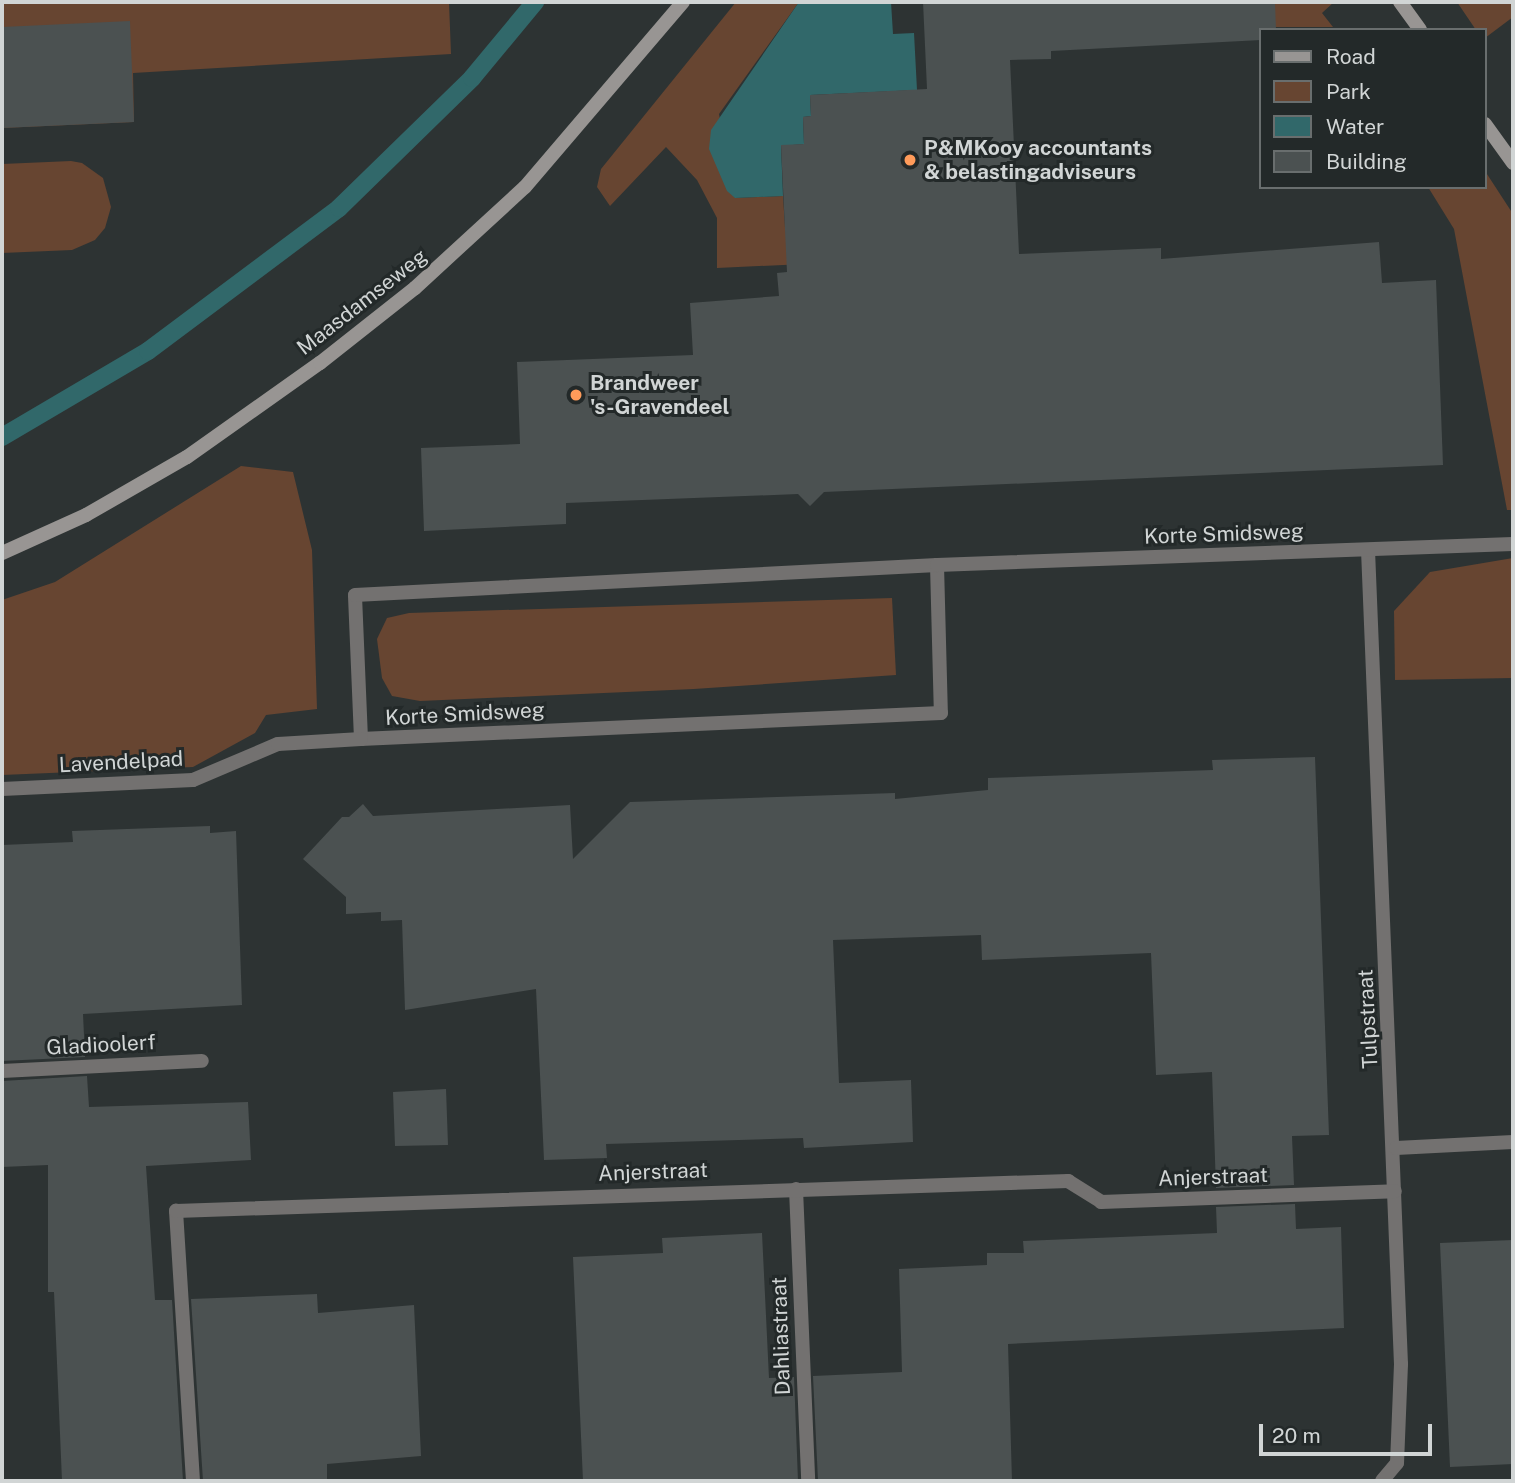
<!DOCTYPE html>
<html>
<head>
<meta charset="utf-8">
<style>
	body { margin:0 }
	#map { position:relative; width:1515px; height:1483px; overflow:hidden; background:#2d3333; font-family:"Public Sans",sans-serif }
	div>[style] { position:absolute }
	.green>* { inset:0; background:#674531 }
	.water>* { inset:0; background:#31686a }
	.stream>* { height:18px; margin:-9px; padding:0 9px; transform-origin:9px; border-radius:9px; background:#31686a }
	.building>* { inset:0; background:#4b5151 }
	.street>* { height:14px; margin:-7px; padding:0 7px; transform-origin:7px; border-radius:7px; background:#737170 }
	.secondary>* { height:14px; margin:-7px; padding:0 7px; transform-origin:7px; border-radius:7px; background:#989593 }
	.dots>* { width:19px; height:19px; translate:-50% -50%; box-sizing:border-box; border:4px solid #232929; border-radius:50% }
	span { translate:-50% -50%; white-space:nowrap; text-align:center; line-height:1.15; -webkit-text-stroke:6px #232929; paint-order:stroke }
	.poi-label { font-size:21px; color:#d1d5d5; font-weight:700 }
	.left { translate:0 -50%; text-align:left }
	.street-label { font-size:21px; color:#d1d5d5 }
	.frame { position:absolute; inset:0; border:4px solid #d1d5d5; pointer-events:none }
	.legend { position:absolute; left:1259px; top:28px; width:228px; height:161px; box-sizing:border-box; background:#232929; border:2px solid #696e6e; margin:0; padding:9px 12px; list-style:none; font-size:21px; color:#d1d5d5 }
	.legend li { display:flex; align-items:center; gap:14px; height:35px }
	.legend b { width:35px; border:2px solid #696e6e }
	.scale { position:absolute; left:1259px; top:1424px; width:173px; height:32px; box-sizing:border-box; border:4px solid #d1d5d5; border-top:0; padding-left:9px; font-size:21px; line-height:24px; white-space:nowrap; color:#d1d5d5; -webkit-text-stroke:5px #232929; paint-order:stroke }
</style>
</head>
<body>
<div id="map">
	<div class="green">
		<i style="clip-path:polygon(2px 2px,449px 2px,451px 54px,133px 73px,134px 122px,2px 128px)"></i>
		<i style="clip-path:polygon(736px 2px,799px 2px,719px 114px,735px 198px,783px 196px,785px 227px,977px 256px,717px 268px,717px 218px,697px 180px,666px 147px,610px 206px,597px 187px,601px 169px)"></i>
		<i style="clip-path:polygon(1219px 2px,1334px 2px,1322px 13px,1333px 27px,1222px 27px)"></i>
		<i style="clip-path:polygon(1457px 2px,1513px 2px,1513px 17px,1485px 38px,1485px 30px,1476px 30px)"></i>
		<i style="clip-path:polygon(71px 161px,82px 163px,103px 178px,111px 207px,105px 228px,95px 240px,72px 250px,2px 253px,2px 164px)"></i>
		<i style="clip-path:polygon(1485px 171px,1513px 214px,1513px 510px,1507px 510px,1454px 229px,1428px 187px,1485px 187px)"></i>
		<i style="clip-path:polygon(241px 466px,293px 472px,312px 550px,317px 709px,266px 715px,255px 733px,193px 767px,2px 775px,2px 600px,55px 582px)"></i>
		<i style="clip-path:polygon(1513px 558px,1513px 678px,1395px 680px,1394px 611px,1430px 572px)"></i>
		<i style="clip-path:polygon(892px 598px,896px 675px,694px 689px,420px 701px,392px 696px,382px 678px,377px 639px,387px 618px,409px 613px)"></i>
	</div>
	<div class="water">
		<i style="clip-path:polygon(799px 2px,891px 2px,893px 34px,914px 33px,917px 90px,810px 95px,811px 116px,803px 117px,804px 144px,781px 146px,783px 196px,735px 198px,727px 191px,709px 149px,711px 130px)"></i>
	</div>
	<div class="stream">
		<i style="left:2px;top:437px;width:169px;rotate:-30.5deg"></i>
		<i style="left:148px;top:351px;width:239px;rotate:-36.8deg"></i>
		<i style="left:339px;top:208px;width:186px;rotate:-44.3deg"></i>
		<i style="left:472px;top:78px;width:99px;rotate:-50.3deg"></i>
	</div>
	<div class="building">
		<i style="clip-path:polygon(923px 2px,1275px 2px,1276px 30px,1261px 30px,1261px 40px,1051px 51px,1051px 59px,1010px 60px,1019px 254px,1161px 248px,1161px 259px,1379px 242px,1382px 283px,1436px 280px,1443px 465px,824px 492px,810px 506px,798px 494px,566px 503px,566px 524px,424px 531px,421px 448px,520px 444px,517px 362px,693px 355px,690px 303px,779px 296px,777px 273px,787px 272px,781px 145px,804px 144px,803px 117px,811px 116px,810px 95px,927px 89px)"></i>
		<i style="clip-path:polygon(130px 21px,134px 122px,2px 128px,2px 27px)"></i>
		<i style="clip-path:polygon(1315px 757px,1329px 1135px,1292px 1136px,1294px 1185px,1216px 1188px,1212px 1072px,1156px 1075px,1151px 953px,982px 960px,981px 935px,833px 940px,839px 1083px,911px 1080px,913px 1142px,804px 1148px,803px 1138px,606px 1144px,607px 1158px,544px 1160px,536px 989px,405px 1010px,402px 920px,381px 921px,381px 912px,346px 914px,346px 897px,303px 859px,342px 817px,349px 817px,363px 804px,373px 816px,570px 805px,573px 859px,630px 802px,895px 793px,895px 799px,988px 790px,988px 778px,1213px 770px,1212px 760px)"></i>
		<i style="clip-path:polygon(210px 826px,210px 833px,236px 831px,242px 1005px,83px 1014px,85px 1057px,2px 1061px,2px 845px,73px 842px,72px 831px)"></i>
		<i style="clip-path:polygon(87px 1076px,89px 1107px,248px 1102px,251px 1160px,146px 1166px,155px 1300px,172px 1300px,183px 1481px,62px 1481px,54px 1292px,48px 1292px,48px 1165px,2px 1167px,2px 1081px)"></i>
		<i style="clip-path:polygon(446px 1089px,448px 1145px,395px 1146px,393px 1092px)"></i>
		<i style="clip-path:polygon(1295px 1204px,1296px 1229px,1341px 1227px,1344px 1328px,1008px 1344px,1012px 1481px,818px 1481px,813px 1376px,902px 1372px,899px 1269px,987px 1265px,987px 1253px,1024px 1253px,1023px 1241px,1217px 1233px,1216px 1207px)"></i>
		<i style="clip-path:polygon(762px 1233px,769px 1378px,794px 1377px,798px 1481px,583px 1481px,573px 1257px,663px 1253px,662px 1238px)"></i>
		<i style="clip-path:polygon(1513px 1240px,1513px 1464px,1450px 1467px,1440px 1243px)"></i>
		<i style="clip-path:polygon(317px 1294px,318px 1313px,414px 1305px,421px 1456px,327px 1464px,327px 1481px,203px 1481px,191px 1299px)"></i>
	</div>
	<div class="street">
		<i style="left:1368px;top:550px;width:815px;rotate:87.68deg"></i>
		<i style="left:1401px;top:1364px;width:99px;rotate:92.3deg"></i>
		<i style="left:1397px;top:1463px;width:23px;rotate:130deg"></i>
		<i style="left:937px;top:565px;width:148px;rotate:88.5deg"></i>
		<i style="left:941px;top:713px;width:581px;rotate:177.43deg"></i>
		<i style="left:361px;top:739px;width:144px;rotate:-92.4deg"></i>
		<i style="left:355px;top:595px;width:583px;rotate:-2.95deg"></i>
		<i style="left:937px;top:565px;width:576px;rotate:-2.09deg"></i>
		<i style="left:2px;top:789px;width:191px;rotate:-2.7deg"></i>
		<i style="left:193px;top:780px;width:92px;rotate:-23deg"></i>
		<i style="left:278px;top:744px;width:83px;rotate:-3.4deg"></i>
		<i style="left:2px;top:1071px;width:200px;rotate:-2.9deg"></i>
		<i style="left:1396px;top:1148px;width:117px;rotate:-2.9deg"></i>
		<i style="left:796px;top:1189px;width:292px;rotate:87.6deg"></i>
		<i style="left:193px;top:1481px;width:271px;rotate:-93.6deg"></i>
		<i style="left:176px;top:1211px;width:893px;rotate:-1.93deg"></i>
		<i style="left:1068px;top:1181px;width:39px;rotate:32deg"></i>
		<i style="left:1101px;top:1202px;width:294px;rotate:-2.1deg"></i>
	</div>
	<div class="secondary">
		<i style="left:1400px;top:2px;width:34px;rotate:54deg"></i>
		<i style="left:1485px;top:124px;width:48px;rotate:54.3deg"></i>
		<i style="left:2px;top:553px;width:92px;rotate:-24.3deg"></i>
		<i style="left:86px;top:515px;width:116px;rotate:-29.9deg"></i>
		<i style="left:187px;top:457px;width:163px;rotate:-35.3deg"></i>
		<i style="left:320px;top:363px;width:121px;rotate:-38.3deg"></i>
		<i style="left:415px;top:288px;width:149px;rotate:-42.6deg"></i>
		<i style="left:525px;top:187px;width:243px;rotate:-49.5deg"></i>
	</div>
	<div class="dots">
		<i style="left:910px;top:160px;background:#ff9b5a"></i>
		<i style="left:576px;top:395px;background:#ff9b5a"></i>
	</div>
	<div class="poi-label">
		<span class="left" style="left:924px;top:160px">P&amp;MKooy accountants<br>&amp; belastingadviseurs</span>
		<span class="left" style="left:590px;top:395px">Brandweer<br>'s-Gravendeel</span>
	</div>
	<div class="street-label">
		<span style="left:362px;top:302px;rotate:-38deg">Maasdamseweg</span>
		<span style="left:1224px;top:534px;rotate:-2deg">Korte Smidsweg</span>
		<span style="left:465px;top:714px;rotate:-3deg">Korte Smidsweg</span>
		<span style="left:121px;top:762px;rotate:-3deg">Lavendelpad</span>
		<span style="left:1368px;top:1019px;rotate:-93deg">Tulpstraat</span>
		<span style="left:101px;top:1045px;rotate:-3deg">Gladioolerf</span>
		<span style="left:653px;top:1172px;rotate:-2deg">Anjerstraat</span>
		<span style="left:1213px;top:1177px;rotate:-2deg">Anjerstraat</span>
		<span style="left:781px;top:1336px;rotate:-92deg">Dahliastraat</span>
	</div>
	<div class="frame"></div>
	<ul class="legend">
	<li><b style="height:9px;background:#989593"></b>Road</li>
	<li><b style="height:19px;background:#674531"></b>Park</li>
	<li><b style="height:19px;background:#31686a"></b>Water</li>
	<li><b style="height:19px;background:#4b5151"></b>Building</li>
	</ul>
	<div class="scale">20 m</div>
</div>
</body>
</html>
